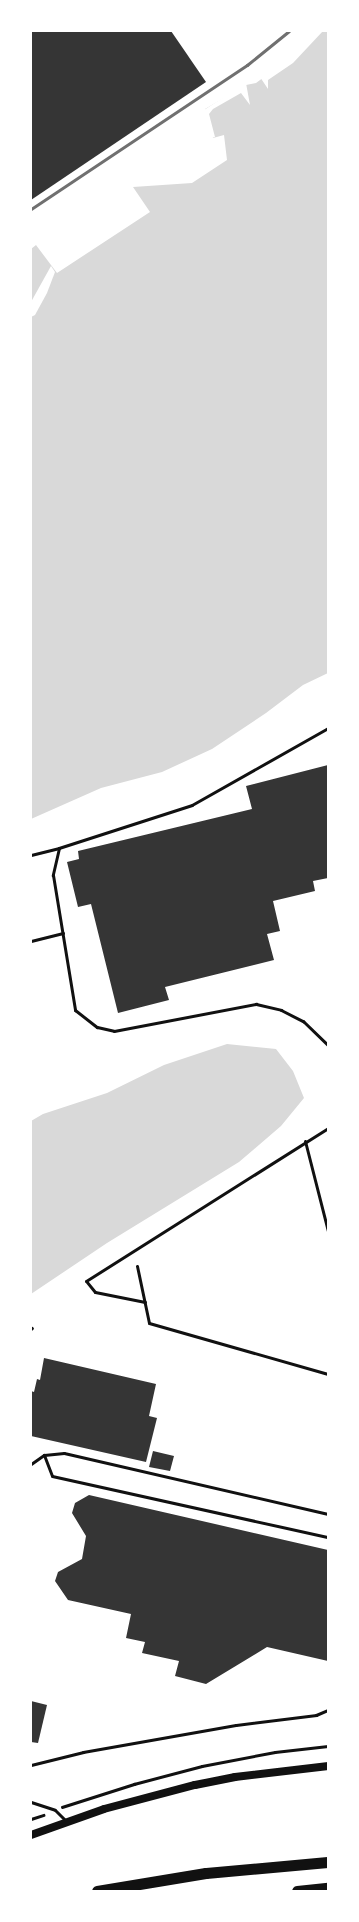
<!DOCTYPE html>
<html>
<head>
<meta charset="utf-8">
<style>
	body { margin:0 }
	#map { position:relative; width:359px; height:1922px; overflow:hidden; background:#fff; font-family:"Work Sans",sans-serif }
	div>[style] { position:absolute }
	.water>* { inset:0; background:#d9d9d9 }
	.pier>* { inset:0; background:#fff }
	.building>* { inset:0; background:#353535 }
	.path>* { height:2.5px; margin:-1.25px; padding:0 1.25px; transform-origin:1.25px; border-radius:1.25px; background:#111 }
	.service>* { height:3px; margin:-1.5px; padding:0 1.5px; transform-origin:1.5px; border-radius:1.5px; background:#111 }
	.secondary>* { height:8px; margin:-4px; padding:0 4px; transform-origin:4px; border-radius:4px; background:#111 }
	.motorway>* { height:11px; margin:-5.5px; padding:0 5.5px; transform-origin:5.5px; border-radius:5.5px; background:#111 }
	.rail>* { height:3px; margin:-1.5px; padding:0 1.5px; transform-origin:1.5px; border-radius:1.5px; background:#707070 }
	span { translate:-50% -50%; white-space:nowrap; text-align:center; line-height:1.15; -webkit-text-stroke:3px #fff; paint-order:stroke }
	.frame { position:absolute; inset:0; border:32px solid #fff; pointer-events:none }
</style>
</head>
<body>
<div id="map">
	<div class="water">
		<i style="clip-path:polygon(320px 31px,328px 31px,328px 673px,303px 685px,266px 713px,212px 749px,162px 772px,101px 788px,31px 819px,31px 249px,36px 245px,57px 273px,150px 212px,133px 187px,192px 183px,227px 160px,224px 135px,213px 138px,205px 109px,246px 85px,256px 83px,302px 49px)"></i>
		<i style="clip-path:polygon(227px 1044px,276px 1049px,293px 1071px,304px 1098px,281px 1126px,239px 1162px,107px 1243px,31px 1294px,31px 1121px,43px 1114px,107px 1093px,164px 1065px)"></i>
	</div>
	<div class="pier">
		<i style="clip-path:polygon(317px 31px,323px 31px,293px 63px,268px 80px,268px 89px,260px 77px,287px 59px)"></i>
		<i style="clip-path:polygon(246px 83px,250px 105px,241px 93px,213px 109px,209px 114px,215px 137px,211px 138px,204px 110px)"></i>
		<i style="clip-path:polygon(51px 266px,55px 272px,47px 293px,35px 315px,31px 317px,31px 302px)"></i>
	</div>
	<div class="building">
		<i style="clip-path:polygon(31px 31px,171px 31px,206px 82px,31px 200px)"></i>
		<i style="clip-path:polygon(328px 765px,328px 878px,313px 881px,315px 891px,273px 901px,280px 931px,267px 934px,274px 960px,165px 987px,169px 1000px,118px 1013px,91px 904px,78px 907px,67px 862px,79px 859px,78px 851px,252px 809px,246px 786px)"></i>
		<i style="clip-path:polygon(44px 1358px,156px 1384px,149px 1416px,157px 1418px,146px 1462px,31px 1436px,31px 1391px,34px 1392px,37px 1379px,40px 1380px)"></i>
		<i style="clip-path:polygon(153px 1451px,174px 1456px,170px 1471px,149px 1467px)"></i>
		<i style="clip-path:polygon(89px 1495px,328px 1550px,328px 1661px,267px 1647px,206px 1684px,175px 1676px,179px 1661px,142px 1653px,145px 1642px,126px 1638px,131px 1614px,68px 1600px,55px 1581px,58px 1572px,82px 1559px,86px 1536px,72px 1513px,75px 1503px)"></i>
		<i style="clip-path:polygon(31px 1701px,47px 1705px,38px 1743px,31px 1742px)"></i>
	</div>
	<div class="path">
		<i style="left:31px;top:1329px;width:1px;rotate:-45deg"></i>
		<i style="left:62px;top:1807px;width:76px;rotate:-17.7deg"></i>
		<i style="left:134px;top:1784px;width:70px;rotate:-14.8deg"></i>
		<i style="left:202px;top:1766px;width:74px;rotate:-10.9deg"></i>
		<i style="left:275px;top:1752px;width:53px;rotate:-6.5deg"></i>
		<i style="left:31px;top:1819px;width:13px;rotate:-18deg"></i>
	</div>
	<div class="service">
		<i style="left:328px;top:728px;width:156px;rotate:150.5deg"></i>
		<i style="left:192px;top:805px;width:140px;rotate:162.1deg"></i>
		<i style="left:59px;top:848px;width:28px;rotate:103deg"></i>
		<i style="left:53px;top:875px;width:137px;rotate:80.7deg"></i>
		<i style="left:75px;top:1010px;width:28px;rotate:38deg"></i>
		<i style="left:97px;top:1027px;width:17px;rotate:13deg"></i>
		<i style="left:114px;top:1031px;width:145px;rotate:-10.8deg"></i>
		<i style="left:256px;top:1004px;width:26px;rotate:13deg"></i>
		<i style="left:281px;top:1010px;width:25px;rotate:27deg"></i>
		<i style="left:303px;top:1021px;width:35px;rotate:44deg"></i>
		<i style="left:31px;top:855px;width:29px;rotate:-14deg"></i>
		<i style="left:31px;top:941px;width:33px;rotate:-14deg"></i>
		<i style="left:305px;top:1141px;width:93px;rotate:75.7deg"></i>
		<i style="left:137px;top:1266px;width:58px;rotate:78.1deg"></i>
		<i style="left:149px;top:1323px;width:186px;rotate:15.9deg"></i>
		<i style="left:145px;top:1302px;width:51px;rotate:-168.7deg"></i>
		<i style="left:95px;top:1292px;width:14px;rotate:-129deg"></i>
		<i style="left:86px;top:1281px;width:286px;rotate:-32.3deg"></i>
		<i style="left:44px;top:1455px;width:22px;rotate:69deg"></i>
		<i style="left:52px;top:1476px;width:283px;rotate:12.5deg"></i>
		<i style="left:31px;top:1464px;width:16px;rotate:-35deg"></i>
		<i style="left:44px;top:1455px;width:20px;rotate:-6deg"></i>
		<i style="left:64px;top:1453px;width:271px;rotate:13deg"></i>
		<i style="left:31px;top:1765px;width:54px;rotate:-14deg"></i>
		<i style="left:83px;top:1752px;width:155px;rotate:-10deg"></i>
		<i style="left:236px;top:1725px;width:81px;rotate:-7.1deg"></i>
		<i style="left:316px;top:1715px;width:13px;rotate:-23deg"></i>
		<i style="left:31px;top:1802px;width:25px;rotate:18deg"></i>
		<i style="left:55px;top:1810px;width:16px;rotate:45deg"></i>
	</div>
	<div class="secondary">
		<i style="left:31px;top:1835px;width:77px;rotate:-19.6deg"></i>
		<i style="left:104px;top:1809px;width:94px;rotate:-14.8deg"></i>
		<i style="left:195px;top:1785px;width:41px;rotate:-11.3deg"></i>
		<i style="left:235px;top:1777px;width:94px;rotate:-6.7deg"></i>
	</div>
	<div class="motorway">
		<i style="left:97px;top:1891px;width:110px;rotate:-9.4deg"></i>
		<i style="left:206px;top:1873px;width:122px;rotate:-5.2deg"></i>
		<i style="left:297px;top:1891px;width:31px;rotate:-6deg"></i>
	</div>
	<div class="rail">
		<i style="left:31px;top:209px;width:260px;rotate:-33.7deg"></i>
		<i style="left:247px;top:65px;width:54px;rotate:-39deg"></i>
	</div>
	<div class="frame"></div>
</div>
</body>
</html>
